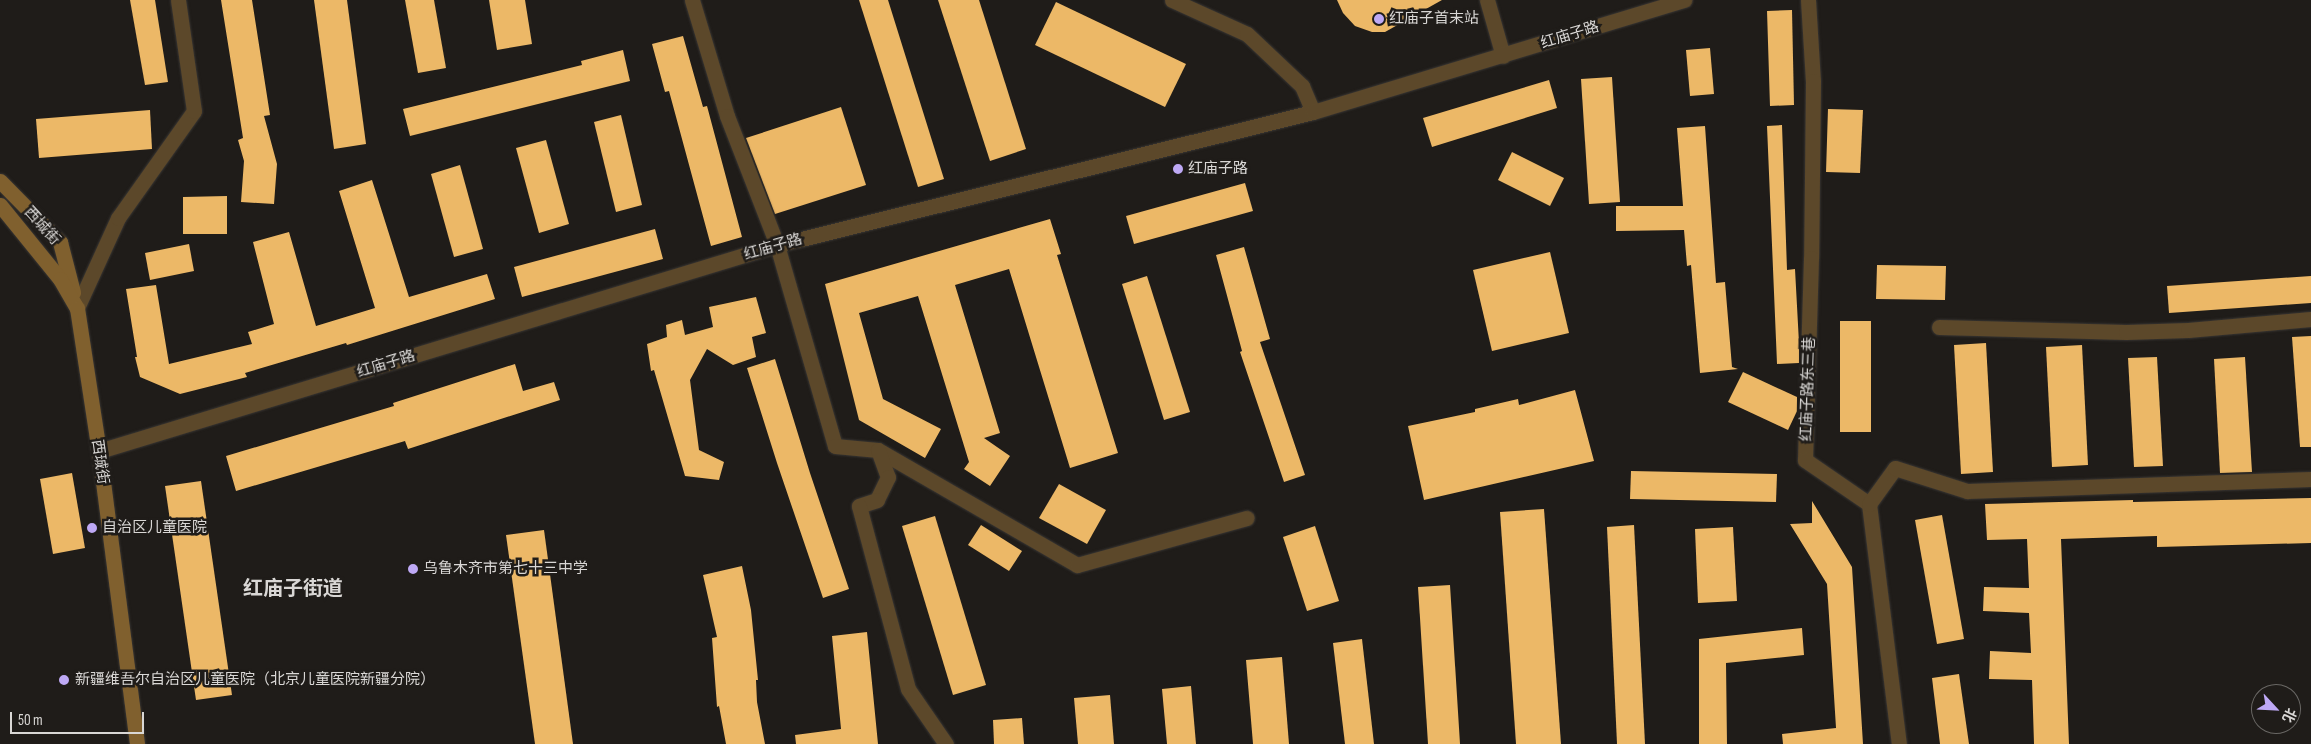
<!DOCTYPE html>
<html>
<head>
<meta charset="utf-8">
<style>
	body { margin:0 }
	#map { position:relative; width:2311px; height:744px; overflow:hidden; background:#1f1c19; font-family:"Sofia Sans Condensed","Noto Sans SC",sans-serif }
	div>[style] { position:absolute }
	.building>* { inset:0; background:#ecb867 }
	.roads { filter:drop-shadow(0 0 1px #393633) drop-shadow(0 0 1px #393633) }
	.minor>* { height:15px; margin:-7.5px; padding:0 7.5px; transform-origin:7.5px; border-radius:7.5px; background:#5c482a }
	.tertiary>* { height:15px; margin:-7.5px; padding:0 7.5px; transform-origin:7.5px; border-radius:7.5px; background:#5c482a }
	.secondary>* { height:15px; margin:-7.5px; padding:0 7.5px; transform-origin:7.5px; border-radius:7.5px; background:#80602e }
	.dots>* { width:14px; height:14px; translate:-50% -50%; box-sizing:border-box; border:2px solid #1f1c19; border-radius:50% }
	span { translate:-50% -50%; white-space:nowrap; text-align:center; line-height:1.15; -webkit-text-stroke:5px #1f1c19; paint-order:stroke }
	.poi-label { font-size:15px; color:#d9d7d5 }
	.left { translate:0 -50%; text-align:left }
	.street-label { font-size:15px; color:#d9d7d5 }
	.district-label { font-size:20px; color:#d9d7d5; font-weight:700 }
	.north { position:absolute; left:2251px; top:684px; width:50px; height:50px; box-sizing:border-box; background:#1f1c19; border:1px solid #696764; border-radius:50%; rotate:115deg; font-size:14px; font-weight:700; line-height:20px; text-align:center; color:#d9d7d5 }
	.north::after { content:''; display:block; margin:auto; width:18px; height:22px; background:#bea9f5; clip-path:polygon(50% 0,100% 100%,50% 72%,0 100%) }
	.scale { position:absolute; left:10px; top:712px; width:134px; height:22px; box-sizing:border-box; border:2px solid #d9d7d5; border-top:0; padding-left:6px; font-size:15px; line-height:18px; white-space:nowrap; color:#d9d7d5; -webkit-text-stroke:4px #1f1c19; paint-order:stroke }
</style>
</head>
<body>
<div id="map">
	<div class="building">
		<i style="clip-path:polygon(130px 0,155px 0,168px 82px,145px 85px)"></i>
		<i style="clip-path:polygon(221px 0,252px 0,270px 115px,264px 116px,277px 164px,274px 204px,241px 202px,244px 161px,238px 140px,243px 138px)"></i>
		<i style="clip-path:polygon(314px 0,347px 0,366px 144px,334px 149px)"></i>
		<i style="clip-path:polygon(405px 0,434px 0,446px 68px,418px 73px)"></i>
		<i style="clip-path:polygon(489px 0,525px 0,532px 44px,497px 50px)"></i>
		<i style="clip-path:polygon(859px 0,888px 0,944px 179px,918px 187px)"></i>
		<i style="clip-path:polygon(938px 0,979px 0,1026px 149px,990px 161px)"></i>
		<i style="clip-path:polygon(1337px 0,1442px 0,1385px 32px,1372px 32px,1355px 26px,1343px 13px)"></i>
		<i style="clip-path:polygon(1056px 2px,1186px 64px,1165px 107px,1035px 45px)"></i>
		<i style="clip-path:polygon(1792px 10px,1794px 105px,1770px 106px,1767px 11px)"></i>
		<i style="clip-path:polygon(683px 36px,703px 107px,707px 106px,742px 237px,711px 246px,669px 91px,665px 92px,652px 44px)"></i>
		<i style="clip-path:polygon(1710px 48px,1714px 94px,1690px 96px,1686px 50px)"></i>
		<i style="clip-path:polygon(623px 50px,630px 81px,410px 136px,403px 109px,582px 65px,581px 61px)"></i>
		<i style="clip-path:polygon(1612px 77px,1620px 202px,1589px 204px,1581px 79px)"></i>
		<i style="clip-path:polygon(1549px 80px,1557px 108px,1432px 147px,1423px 118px)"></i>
		<i style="clip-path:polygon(841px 107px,866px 185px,775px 214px,746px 138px)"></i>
		<i style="clip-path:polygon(1828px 109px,1863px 110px,1860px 173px,1826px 172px)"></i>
		<i style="clip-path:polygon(150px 110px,152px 149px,39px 158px,36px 119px)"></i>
		<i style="clip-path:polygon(621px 115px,642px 205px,616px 212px,594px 122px)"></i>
		<i style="clip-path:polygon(1782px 125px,1787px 270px,1795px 269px,1799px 343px,1799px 363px,1777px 364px,1767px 126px)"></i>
		<i style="clip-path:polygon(1705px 126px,1716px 283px,1725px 282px,1732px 367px,1738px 369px,1700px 373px,1691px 265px,1687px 266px,1684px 230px,1616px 231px,1616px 206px,1683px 206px,1677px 128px)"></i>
		<i style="clip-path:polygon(546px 140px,569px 224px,539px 233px,516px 148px)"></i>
		<i style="clip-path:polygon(1512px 152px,1564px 178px,1550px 206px,1498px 180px)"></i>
		<i style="clip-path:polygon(460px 165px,483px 249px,454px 257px,431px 174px)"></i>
		<i style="clip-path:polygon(372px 180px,409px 297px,487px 274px,495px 299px,347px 345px,346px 343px,245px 373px,247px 377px,180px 394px,140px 377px,135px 357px,137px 357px,126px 289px,156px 285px,169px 364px,252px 344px,248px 332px,274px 324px,253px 242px,289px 232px,316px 326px,375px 308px,339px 191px)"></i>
		<i style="clip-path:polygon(1245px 183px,1253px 211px,1134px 244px,1126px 216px)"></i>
		<i style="clip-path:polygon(227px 196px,227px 234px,183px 234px,183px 197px)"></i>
		<i style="clip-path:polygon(1050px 219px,1061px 254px,1057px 255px,1118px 453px,1070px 468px,1009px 269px,955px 285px,1000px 433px,984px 438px,1010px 456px,990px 486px,964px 469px,969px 462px,918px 296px,859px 313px,883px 399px,941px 429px,925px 458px,859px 420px,825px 284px)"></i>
		<i style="clip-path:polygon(655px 229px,663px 259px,522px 297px,514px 267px)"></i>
		<i style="clip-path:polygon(189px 244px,194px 271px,150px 280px,145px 253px)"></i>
		<i style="clip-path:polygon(1244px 247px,1270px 339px,1260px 342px,1305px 475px,1284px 482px,1240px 352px,1242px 351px,1216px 255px)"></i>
		<i style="clip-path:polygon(1550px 252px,1569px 333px,1492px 351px,1473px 270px)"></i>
		<i style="clip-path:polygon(1877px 265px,1946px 266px,1945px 300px,1876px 299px)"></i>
		<i style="clip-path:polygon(1147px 276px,1190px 412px,1164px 420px,1122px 284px)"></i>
		<i style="clip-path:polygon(2311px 276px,2311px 303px,2169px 313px,2167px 286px)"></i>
		<i style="clip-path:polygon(756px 297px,766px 333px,752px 337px,756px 357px,733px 365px,707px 349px,690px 380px,699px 450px,724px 462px,719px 480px,685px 476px,654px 370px,651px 371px,647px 344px,667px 337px,666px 325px,682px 320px,685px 335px,713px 327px,709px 307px)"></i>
		<i style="clip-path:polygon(1840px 321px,1871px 321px,1871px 432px,1840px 432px)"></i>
		<i style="clip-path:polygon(2311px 336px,2311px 447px,2300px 447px,2292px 337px)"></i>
		<i style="clip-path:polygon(1986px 343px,1993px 472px,1961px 474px,1954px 345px)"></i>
		<i style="clip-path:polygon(2082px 345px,2088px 465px,2052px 467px,2046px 347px)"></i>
		<i style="clip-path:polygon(2157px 357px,2163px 466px,2134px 467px,2128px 358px)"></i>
		<i style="clip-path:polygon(2245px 357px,2252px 472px,2220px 473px,2214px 359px)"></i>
		<i style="clip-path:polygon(775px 359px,810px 473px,849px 589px,823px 598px,777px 463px,747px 368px)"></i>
		<i style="clip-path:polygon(515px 364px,523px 391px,554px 382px,560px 400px,408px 449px,405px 441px,236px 491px,226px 456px,394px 406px,393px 403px)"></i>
		<i style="clip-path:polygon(1743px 372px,1797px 397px,1797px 411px,1788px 430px,1728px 402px)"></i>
		<i style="clip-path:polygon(1575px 390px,1594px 461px,1424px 500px,1408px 426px,1475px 412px,1475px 409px,1518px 399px,1519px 405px)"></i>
		<i style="clip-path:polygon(1631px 471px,1777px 474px,1776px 502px,1630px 499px)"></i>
		<i style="clip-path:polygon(72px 473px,85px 548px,53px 554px,40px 479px)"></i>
		<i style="clip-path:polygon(201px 481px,232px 695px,196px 700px,165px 486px)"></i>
		<i style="clip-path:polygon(1059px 484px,1106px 510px,1087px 544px,1039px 518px)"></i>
		<i style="clip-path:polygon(2311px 498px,2311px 543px,2157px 547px,2157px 536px,2061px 539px,2069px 744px,2034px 744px,2032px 680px,1989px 679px,1990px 651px,2031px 653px,2029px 613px,1983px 611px,1984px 587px,2029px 588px,2027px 539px,1987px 540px,1985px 504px,2133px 500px,2133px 502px)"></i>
		<i style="clip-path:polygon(1812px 501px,1852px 567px,1863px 744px,1783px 744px,1782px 734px,1836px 728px,1827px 584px,1790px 524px,1812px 523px)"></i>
		<i style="clip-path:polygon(1544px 509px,1561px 744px,1516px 744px,1500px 512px)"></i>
		<i style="clip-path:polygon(1942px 515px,1964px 639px,1937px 644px,1915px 520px)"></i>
		<i style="clip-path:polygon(935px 516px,986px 685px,953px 695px,902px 526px)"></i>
		<i style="clip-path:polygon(981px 525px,1022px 551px,1009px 571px,968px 545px)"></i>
		<i style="clip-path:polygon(1634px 525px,1645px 744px,1617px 744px,1607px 527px)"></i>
		<i style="clip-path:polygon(1315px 526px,1339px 601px,1307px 611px,1283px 537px)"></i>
		<i style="clip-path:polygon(1733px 527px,1737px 601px,1698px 603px,1695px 529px)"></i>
		<i style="clip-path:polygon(544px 530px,573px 744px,535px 744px,506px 535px)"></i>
		<i style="clip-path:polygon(742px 566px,751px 610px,758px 680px,756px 680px,757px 702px,765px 744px,726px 744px,719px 706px,717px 707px,712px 638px,717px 637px,703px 575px)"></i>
		<i style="clip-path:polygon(1450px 585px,1460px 744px,1428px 744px,1418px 587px)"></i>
		<i style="clip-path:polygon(1802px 628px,1804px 655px,1726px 663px,1727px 744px,1699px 744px,1699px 639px)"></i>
		<i style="clip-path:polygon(867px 632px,878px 744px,796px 744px,795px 735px,841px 729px,832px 636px)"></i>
		<i style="clip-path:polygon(1362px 639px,1374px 744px,1345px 744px,1333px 643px)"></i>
		<i style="clip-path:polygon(1282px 657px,1289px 744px,1253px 744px,1246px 660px)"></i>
		<i style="clip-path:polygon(1959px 674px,1969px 744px,1940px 744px,1932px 678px)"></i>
		<i style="clip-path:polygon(1191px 686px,1196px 744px,1167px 744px,1162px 689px)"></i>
		<i style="clip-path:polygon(1110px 695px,1114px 744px,1078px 744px,1074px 698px)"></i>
		<i style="clip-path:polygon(1022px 718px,1024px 744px,994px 744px,993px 720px)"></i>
	</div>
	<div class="roads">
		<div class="minor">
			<i style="left:692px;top:0;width:121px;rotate:73.2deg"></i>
			<i style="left:727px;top:116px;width:138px;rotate:68.8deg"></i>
			<i style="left:777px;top:245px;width:209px;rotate:73.9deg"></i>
			<i style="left:835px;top:446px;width:43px;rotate:5.3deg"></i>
			<i style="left:878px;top:450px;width:230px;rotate:30deg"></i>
			<i style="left:1077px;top:565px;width:176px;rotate:-15.5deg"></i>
			<i style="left:1172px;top:0;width:82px;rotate:24.4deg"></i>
			<i style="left:1247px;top:34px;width:76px;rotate:43.4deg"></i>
			<i style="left:1302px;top:86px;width:28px;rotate:67deg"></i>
			<i style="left:1487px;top:0;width:58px;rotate:74.1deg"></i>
			<i style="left:1808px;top:0;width:81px;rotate:86.5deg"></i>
			<i style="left:1813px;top:81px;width:177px;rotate:90.6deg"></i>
			<i style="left:1811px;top:258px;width:202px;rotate:91.7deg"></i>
			<i style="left:1805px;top:460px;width:78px;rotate:34.5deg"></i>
			<i style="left:1869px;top:504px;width:242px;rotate:82.9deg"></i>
			<i style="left:1939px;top:327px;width:187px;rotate:1.5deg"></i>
			<i style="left:2126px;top:332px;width:62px;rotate:-1.8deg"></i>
			<i style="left:2188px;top:330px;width:123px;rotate:-5.1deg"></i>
			<i style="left:878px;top:450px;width:29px;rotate:70deg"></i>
			<i style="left:888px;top:477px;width:25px;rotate:116deg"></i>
			<i style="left:877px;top:500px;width:19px;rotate:162deg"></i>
			<i style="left:859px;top:506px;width:189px;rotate:75deg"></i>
			<i style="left:908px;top:689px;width:67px;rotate:55.4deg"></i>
			<i style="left:1869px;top:504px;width:44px;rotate:-54.2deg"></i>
			<i style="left:1895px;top:468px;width:76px;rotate:17.7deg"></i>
			<i style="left:1967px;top:491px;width:344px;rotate:-2deg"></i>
		</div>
		<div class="tertiary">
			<i style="left:77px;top:308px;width:99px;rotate:-65.5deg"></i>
			<i style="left:118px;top:218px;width:131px;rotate:-54.6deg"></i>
			<i style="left:194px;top:111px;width:112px;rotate:-98.2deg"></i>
			<i style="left:99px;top:451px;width:709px;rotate:-16.9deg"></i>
			<i style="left:777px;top:245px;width:552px;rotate:-13.94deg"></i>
			<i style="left:1313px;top:112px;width:388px;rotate:-16.8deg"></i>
		</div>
		<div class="secondary">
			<i style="left:0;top:181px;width:86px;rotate:45.5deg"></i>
			<i style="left:60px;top:242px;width:52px;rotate:75.4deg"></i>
			<i style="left:0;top:205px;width:95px;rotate:51deg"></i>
			<i style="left:60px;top:279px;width:34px;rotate:60deg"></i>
			<i style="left:77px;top:308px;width:145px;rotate:81.3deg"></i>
			<i style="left:99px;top:451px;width:295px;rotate:82.6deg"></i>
		</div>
	</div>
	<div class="dots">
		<i style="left:1379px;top:19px;background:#bea9f5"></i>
		<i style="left:1178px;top:169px;background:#bea9f5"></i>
		<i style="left:92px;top:528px;background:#bea9f5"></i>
		<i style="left:413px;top:569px;background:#bea9f5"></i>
		<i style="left:64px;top:680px;background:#bea9f5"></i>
	</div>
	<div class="poi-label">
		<span class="left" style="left:1389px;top:19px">红庙子首末站</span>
		<span class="left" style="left:1188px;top:169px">红庙子路</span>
		<span class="left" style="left:102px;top:528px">自治区儿童医院</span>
		<span class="left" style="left:423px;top:569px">乌鲁木齐市第七十三中学</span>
		<span class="left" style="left:75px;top:680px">新疆维吾尔自治区儿童医院（北京儿童医院新疆分院）</span>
	</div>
	<div class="street-label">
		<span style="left:1570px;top:35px;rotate:-17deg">红庙子路</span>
		<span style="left:42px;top:226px;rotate:48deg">西城街</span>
		<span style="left:773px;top:247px;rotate:-16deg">红庙子路</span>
		<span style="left:386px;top:364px;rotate:-17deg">红庙子路</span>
		<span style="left:1808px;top:389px;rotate:-88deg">红庙子路东三巷</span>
		<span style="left:100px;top:462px;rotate:82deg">西珹街</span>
	</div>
	<div class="district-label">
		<span style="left:293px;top:589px">红庙子街道</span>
	</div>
	<div class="north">北</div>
	<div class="scale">50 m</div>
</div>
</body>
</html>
